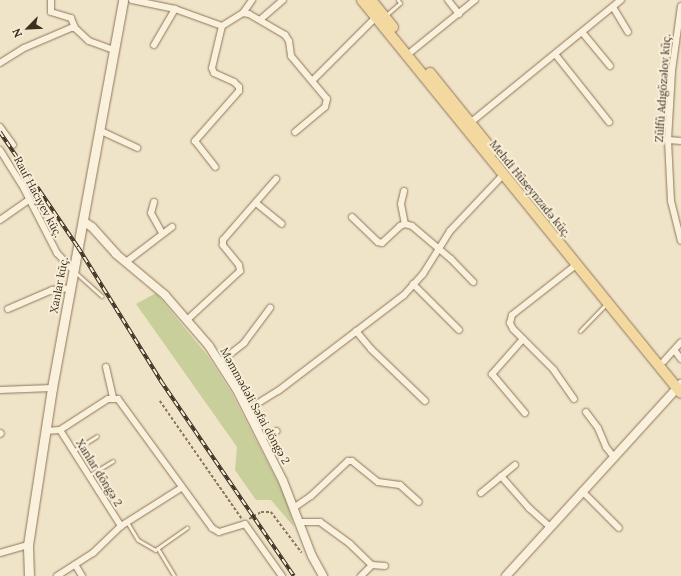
<!DOCTYPE html>
<html>
<head>
<meta charset="utf-8">
<style>
	body { margin:0 }
	#map { position:relative; width:681px; height:576px; overflow:hidden; background:#f0e4c8; font-family:Lora,serif }
	div>[style] { position:absolute }
	.green>* { inset:0; background:#c9cf9b }
	.path>* { height:1.5px; margin-top:-0.75px; transform-origin:0; background:repeating-linear-gradient(90deg,#8d765c 0 3px,transparent 0 5px) }
	.roads { filter:drop-shadow(0 0 1px #8d765c) drop-shadow(0 0 1px #8d765c) }
	.service>* { height:3px; margin:-1.5px; padding:0 1.5px; transform-origin:1.5px; border-radius:1.5px; background:#faf1dc }
	.minor>* { height:6px; margin:-3px; padding:0 3px; transform-origin:3px; border-radius:3px; background:#faf1dc }
	.tertiary>* { height:8px; margin:-4px; padding:0 4px; transform-origin:4px; border-radius:4px; background:#faf1dc }
	.secondary>* { height:9px; margin:-4.5px; padding:0 4.5px; transform-origin:4.5px; border-radius:4.5px; background:#faf1dc }
	.primary>* { height:10px; margin:-5px; padding:0 5px; transform-origin:5px; border-radius:5px; background:#f3d9a0 }
	.rail>* { height:3.5px; margin-top:-1.75px; transform-origin:0; background:repeating-linear-gradient(90deg,#f7eed8 0 6px,#3d2e20 0 12px); box-sizing:border-box; border-block:1px solid #3d2e20 }
	span { translate:-50% -50%; white-space:nowrap; text-align:center; line-height:1.15; -webkit-text-stroke:4px #f7eed8; paint-order:stroke }
	.street-label { font-size:11px; color:#3d2e20 }
	.north { position:absolute; left:8px; top:8px; width:40px; height:40px; -webkit-text-stroke:3px #f7eed8; paint-order:stroke; rotate:246deg; font-size:11px; font-weight:700; line-height:16px; text-align:center; color:#3d2e20 }
	.north::after { content:''; display:block; margin:auto; width:14px; height:18px; background:#3d2e20; clip-path:polygon(50% 0,100% 100%,50% 72%,0 100%) }
</style>
</head>
<body>
<div id="map">
	<div class="green">
		<i style="clip-path:polygon(156px 293px,208px 356px,231px 392px,285px 496px,294px 527px,271px 500px,256px 500px,235px 470px,237px 447px,136px 304px)"></i>
	</div>
	<div class="path">
		<i style="left:160px;top:401px;width:144px;rotate:55.2deg"></i>
		<i style="left:249px;top:519px;width:14px;rotate:-30deg"></i>
		<i style="left:261px;top:512px;width:10px"></i>
		<i style="left:271px;top:512px;width:51px;rotate:52.9deg"></i>
	</div>
	<div class="roads">
		<div class="service">
			<i style="left:385px;top:16px;width:20px;rotate:-41deg"></i>
			<i style="left:400px;top:3px;width:4px;rotate:-124deg"></i>
			<i style="left:75px;top:272px;width:36px;rotate:42deg"></i>
			<i style="left:580px;top:331px;width:37px;rotate:-46deg"></i>
			<i style="left:73px;top:451px;width:28px;rotate:-32deg"></i>
			<i style="left:88px;top:476px;width:29px;rotate:-31deg"></i>
			<i style="left:127px;top:522px;width:21px;rotate:59deg"></i>
			<i style="left:138px;top:540px;width:20px;rotate:30deg"></i>
			<i style="left:155px;top:550px;width:39px;rotate:-35deg"></i>
			<i style="left:158px;top:549px;width:31px;rotate:59deg"></i>
		</div>
		<div class="minor">
			<i style="left:51px;top:0;width:12px;rotate:90deg"></i>
			<i style="left:51px;top:12px;width:21px;rotate:17deg"></i>
			<i style="left:71px;top:18px;width:11px;rotate:68deg"></i>
			<i style="left:132px;top:0;width:44px;rotate:11.8deg"></i>
			<i style="left:175px;top:9px;width:50px;rotate:19.9deg"></i>
			<i style="left:222px;top:26px;width:43px;rotate:103.4deg"></i>
			<i style="left:212px;top:68px;width:5px;rotate:68deg"></i>
			<i style="left:214px;top:73px;width:22px;rotate:24deg"></i>
			<i style="left:234px;top:82px;width:7px;rotate:45deg"></i>
			<i style="left:239px;top:87px;width:4px;rotate:90deg"></i>
			<i style="left:239px;top:91px;width:67px;rotate:131.3deg"></i>
			<i style="left:195px;top:141px;width:33px;rotate:52deg"></i>
			<i style="left:448px;top:0;width:18px;rotate:52deg"></i>
			<i style="left:681px;top:6px;width:66px;rotate:97.9deg"></i>
			<i style="left:672px;top:71px;width:69px;rotate:93.3deg"></i>
			<i style="left:668px;top:140px;width:61px;rotate:87.2deg"></i>
			<i style="left:671px;top:201px;width:41px;rotate:76deg"></i>
			<i style="left:613px;top:7px;width:29px;rotate:59deg"></i>
			<i style="left:243px;top:13px;width:16px;rotate:-55deg"></i>
			<i style="left:261px;top:19px;width:29px;rotate:-41deg"></i>
			<i style="left:222px;top:26px;width:25px;rotate:-32deg"></i>
			<i style="left:243px;top:13px;width:6px;rotate:9deg"></i>
			<i style="left:249px;top:14px;width:42px;rotate:30.3deg"></i>
			<i style="left:285px;top:35px;width:7px;rotate:56deg"></i>
			<i style="left:289px;top:41px;width:15px;rotate:82deg"></i>
			<i style="left:291px;top:56px;width:56px;rotate:50.1deg"></i>
			<i style="left:327px;top:99px;width:8px;rotate:104deg"></i>
			<i style="left:325px;top:107px;width:39px;rotate:140deg"></i>
			<i style="left:582px;top:32px;width:44px;rotate:50.5deg"></i>
			<i style="left:154px;top:45px;width:42px;rotate:-59.7deg"></i>
			<i style="left:412px;top:51px;width:81px;rotate:-39deg"></i>
			<i style="left:555px;top:54px;width:87px;rotate:51.5deg"></i>
			<i style="left:0;top:63px;width:28px;rotate:-32deg"></i>
			<i style="left:24px;top:48px;width:51px;rotate:-23.1deg"></i>
			<i style="left:71px;top:28px;width:4px"></i>
			<i style="left:75px;top:28px;width:19px;rotate:43deg"></i>
			<i style="left:89px;top:41px;width:27px;rotate:20deg"></i>
			<i style="left:313px;top:80px;width:89px;rotate:-45deg"></i>
			<i style="left:470px;top:123px;width:195px;rotate:-39.2deg"></i>
			<i style="left:0;top:127px;width:22px;rotate:54deg"></i>
			<i style="left:101px;top:131px;width:40px;rotate:25deg"></i>
			<i style="left:668px;top:140px;width:13px;rotate:4deg"></i>
			<i style="left:0;top:150px;width:39px;rotate:58deg"></i>
			<i style="left:21px;top:183px;width:79px;rotate:62.8deg"></i>
			<i style="left:57px;top:253px;width:23px;rotate:47deg"></i>
			<i style="left:404px;top:191px;width:13px;rotate:103deg"></i>
			<i style="left:401px;top:204px;width:20px;rotate:79deg"></i>
			<i style="left:154px;top:202px;width:11px;rotate:105deg"></i>
			<i style="left:151px;top:213px;width:23px;rotate:61deg"></i>
			<i style="left:256px;top:203px;width:33px;rotate:39deg"></i>
			<i style="left:352px;top:217px;width:36px;rotate:44deg"></i>
			<i style="left:378px;top:242px;width:4px;rotate:14deg"></i>
			<i style="left:382px;top:243px;width:25px;rotate:-43deg"></i>
			<i style="left:400px;top:226px;width:5px;rotate:-22deg"></i>
			<i style="left:405px;top:224px;width:7px;rotate:16deg"></i>
			<i style="left:412px;top:226px;width:51px;rotate:40.2deg"></i>
			<i style="left:451px;top:259px;width:32px;rotate:46deg"></i>
			<i style="left:0;top:220px;width:35px;rotate:-35deg"></i>
			<i style="left:126px;top:262px;width:58px;rotate:-37.3deg"></i>
			<i style="left:413px;top:284px;width:65px;rotate:45deg"></i>
			<i style="left:8px;top:309px;width:48px;rotate:-23.4deg"></i>
			<i style="left:52px;top:290px;width:18px;rotate:-6deg"></i>
			<i style="left:188px;top:319px;width:71px;rotate:-42.7deg"></i>
			<i style="left:240px;top:271px;width:6px;rotate:-99deg"></i>
			<i style="left:239px;top:265px;width:26px;rotate:-129deg"></i>
			<i style="left:223px;top:245px;width:5px;rotate:-90deg"></i>
			<i style="left:223px;top:240px;width:81px;rotate:-49deg"></i>
			<i style="left:356px;top:331px;width:23px;rotate:50deg"></i>
			<i style="left:371px;top:349px;width:75px;rotate:43.9deg"></i>
			<i style="left:523px;top:339px;width:47px;rotate:131.5deg"></i>
			<i style="left:492px;top:374px;width:51px;rotate:49.8deg"></i>
			<i style="left:675px;top:351px;width:10px;rotate:53deg"></i>
			<i style="left:664px;top:361px;width:25px;rotate:-48deg"></i>
			<i style="left:220px;top:362px;width:31px;rotate:-38deg"></i>
			<i style="left:244px;top:343px;width:44px;rotate:-53.4deg"></i>
			<i style="left:106px;top:367px;width:31px;rotate:77deg"></i>
			<i style="left:0;top:390px;width:52px;rotate:-2.2deg"></i>
			<i style="left:574px;top:399px;width:35px;rotate:-125deg"></i>
			<i style="left:554px;top:370px;width:58px;rotate:-135deg"></i>
			<i style="left:513px;top:329px;width:7px;rotate:-117deg"></i>
			<i style="left:510px;top:323px;width:8px;rotate:-76deg"></i>
			<i style="left:512px;top:315px;width:83px;rotate:-38.1deg"></i>
			<i style="left:247px;top:410px;width:36px;rotate:-32deg"></i>
			<i style="left:278px;top:391px;width:158px;rotate:-37.3deg"></i>
			<i style="left:404px;top:295px;width:28px;rotate:-48deg"></i>
			<i style="left:423px;top:274px;width:51px;rotate:-57.9deg"></i>
			<i style="left:450px;top:231px;width:77px;rotate:-46.6deg"></i>
			<i style="left:586px;top:412px;width:20px;rotate:53deg"></i>
			<i style="left:598px;top:428px;width:21px;rotate:67deg"></i>
			<i style="left:606px;top:447px;width:11px;rotate:52deg"></i>
			<i style="left:60px;top:430px;width:114px;rotate:57.6deg"></i>
			<i style="left:45px;top:431px;width:15px;rotate:-4deg"></i>
			<i style="left:60px;top:430px;width:57px;rotate:-32.9deg"></i>
			<i style="left:108px;top:399px;width:10px"></i>
			<i style="left:118px;top:399px;width:160px;rotate:53.9deg"></i>
			<i style="left:212px;top:528px;width:8px;rotate:30deg"></i>
			<i style="left:219px;top:532px;width:27px;rotate:-17deg"></i>
			<i style="left:245px;top:524px;width:64px;rotate:54.6deg"></i>
			<i style="left:0;top:434px;width:1px;rotate:-45deg"></i>
			<i style="left:261px;top:438px;width:17px;rotate:-24deg"></i>
			<i style="left:501px;top:476px;width:43px;rotate:48.8deg"></i>
			<i style="left:529px;top:508px;width:28px;rotate:42deg"></i>
			<i style="left:582px;top:491px;width:52px;rotate:45deg"></i>
			<i style="left:481px;top:493px;width:44px;rotate:-39.5deg"></i>
			<i style="left:295px;top:507px;width:19px;rotate:-35deg"></i>
			<i style="left:311px;top:496px;width:51px;rotate:-43.4deg"></i>
			<i style="left:348px;top:461px;width:4px"></i>
			<i style="left:352px;top:461px;width:33px;rotate:39deg"></i>
			<i style="left:378px;top:482px;width:22px;rotate:8deg"></i>
			<i style="left:400px;top:485px;width:25px;rotate:42deg"></i>
			<i style="left:300px;top:522px;width:20px"></i>
			<i style="left:320px;top:522px;width:37px;rotate:36deg"></i>
			<i style="left:350px;top:544px;width:30px;rotate:44deg"></i>
			<i style="left:372px;top:565px;width:16px;rotate:135deg"></i>
			<i style="left:0;top:553px;width:29px;rotate:-16deg"></i>
			<i style="left:372px;top:565px;width:13px;rotate:4deg"></i>
			<i style="left:76px;top:566px;width:12px;rotate:59deg"></i>
			<i style="left:57px;top:576px;width:43px;rotate:-32.6deg"></i>
			<i style="left:93px;top:553px;width:39px;rotate:-44deg"></i>
			<i style="left:121px;top:526px;width:71px;rotate:-32.3deg"></i>
		</div>
		<div class="tertiary">
			<i style="left:83px;top:221px;width:11px;rotate:34deg"></i>
			<i style="left:92px;top:227px;width:36px;rotate:48deg"></i>
			<i style="left:116px;top:254px;width:64px;rotate:39.9deg"></i>
			<i style="left:165px;top:295px;width:67px;rotate:49.2deg"></i>
			<i style="left:209px;top:346px;width:52px;rotate:57.5deg"></i>
			<i style="left:237px;top:390px;width:102px;rotate:63.2deg"></i>
			<i style="left:283px;top:481px;width:80px;rotate:68.9deg"></i>
			<i style="left:312px;top:556px;width:23px;rotate:61deg"></i>
			<i style="left:506px;top:576px;width:260px;rotate:-47.7deg"></i>
		</div>
		<div class="secondary">
			<i style="left:29px;top:576px;width:31px;rotate:-92deg"></i>
			<i style="left:28px;top:545px;width:159px;rotate:-81.3deg"></i>
			<i style="left:52px;top:388px;width:394px;rotate:-79.6deg"></i>
		</div>
		<div class="primary">
			<i style="left:362px;top:0;width:506px;rotate:50.93deg"></i>
			<i style="left:371px;top:0;width:35px;rotate:51deg"></i>
			<i style="left:430px;top:73px;width:100px;rotate:51.1deg"></i>
		</div>
	</div>
	<div class="rail">
		<i style="left:0;top:132px;width:139px;rotate:55.9deg"></i>
		<i style="left:78px;top:247px;width:158px;rotate:58.2deg"></i>
		<i style="left:161px;top:381px;width:236px;rotate:55.7deg"></i>
	</div>
	<div class="street-label">
		<span style="left:663px;top:88px;rotate:-86deg">Zülfü Adıgözəlov küç.</span>
		<span style="left:530px;top:189px;rotate:51deg">Mehdi Hüseynzadə küç.</span>
		<span style="left:38px;top:197px;rotate:62deg">Rauf Hacıyev küç.</span>
		<span style="left:59px;top:285px;rotate:-79deg">Xanlar küç.</span>
		<span style="left:255px;top:406px;rotate:61deg">Məmmədəli Səfai döngə 2</span>
		<span style="left:99px;top:473px;rotate:58deg">Xanlar döngə 2</span>
	</div>
	<div class="north">N</div>
</div>
</body>
</html>
